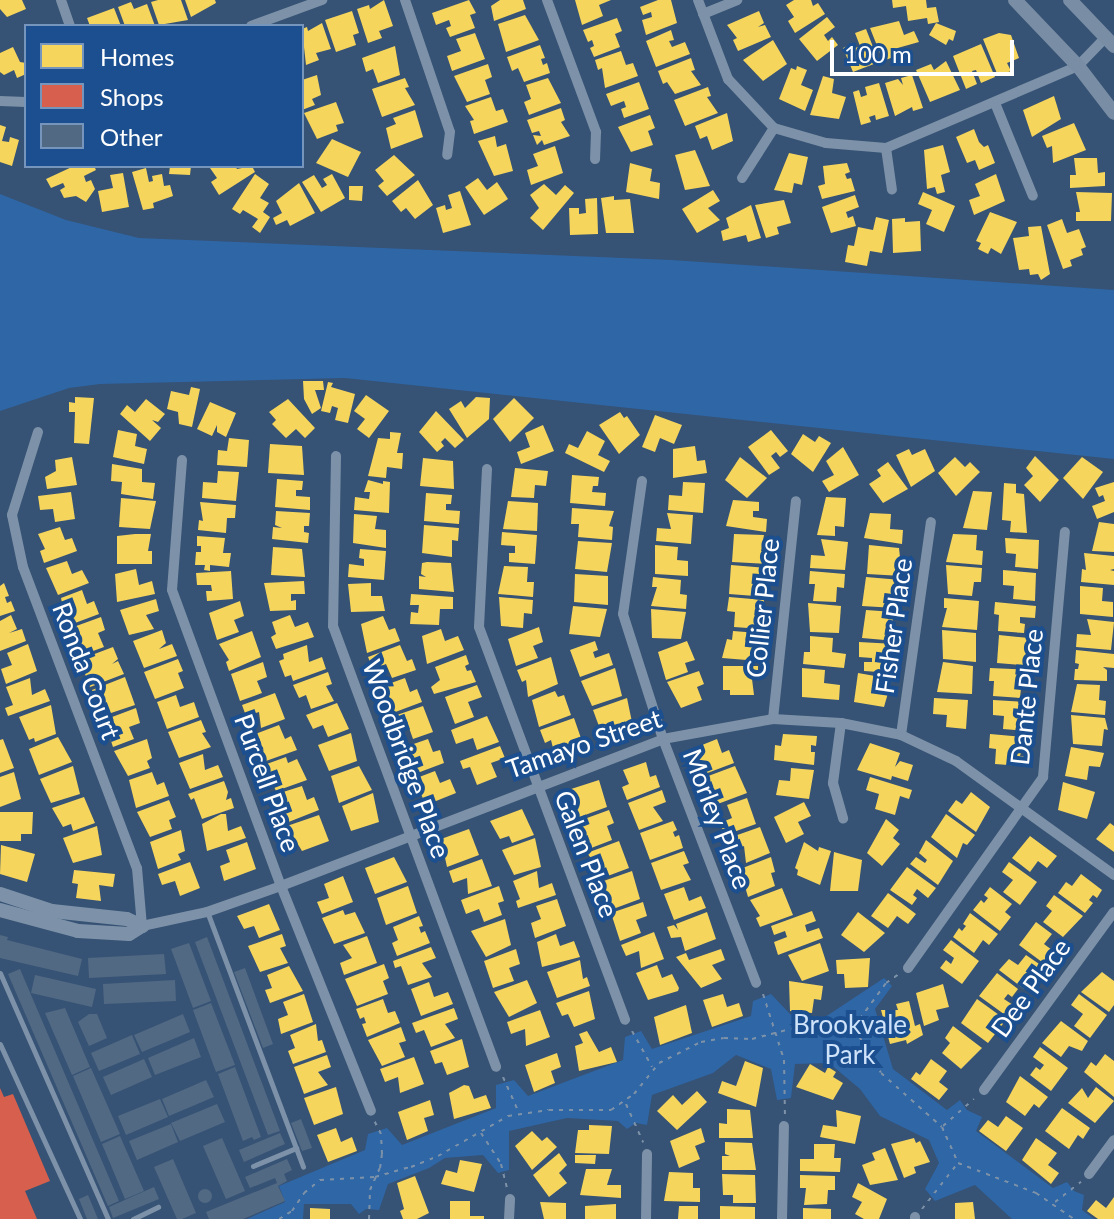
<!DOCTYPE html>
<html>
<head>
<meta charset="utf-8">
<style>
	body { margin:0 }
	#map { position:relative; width:1114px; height:1219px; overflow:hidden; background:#365274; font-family:Lato,sans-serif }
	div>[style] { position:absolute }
	.green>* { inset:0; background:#2f66a5 }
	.homes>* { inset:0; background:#f6d55c }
	.shops>* { inset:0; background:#d6604d }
	.building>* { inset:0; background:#526984 }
	.round { border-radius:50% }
	.path>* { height:2px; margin-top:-1px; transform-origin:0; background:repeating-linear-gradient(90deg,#7d92a8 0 4px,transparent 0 10px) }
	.service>* { height:5px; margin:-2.5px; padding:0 2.5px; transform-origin:2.5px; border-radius:2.5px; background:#7d92a8 }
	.minor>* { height:10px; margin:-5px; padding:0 5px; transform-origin:5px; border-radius:5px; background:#7d92a8 }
	.tertiary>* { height:14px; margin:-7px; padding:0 7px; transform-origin:7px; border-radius:7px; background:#7d92a8 }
	.secondary>* { height:14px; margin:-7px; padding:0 7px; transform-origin:7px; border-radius:7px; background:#798da4 }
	span { translate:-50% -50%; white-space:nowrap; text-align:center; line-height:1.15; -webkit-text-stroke:8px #1b4f8f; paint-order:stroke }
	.street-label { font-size:26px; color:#fff }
	.park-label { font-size:26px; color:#cfe3fa }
	.legend { position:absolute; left:24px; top:24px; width:280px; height:144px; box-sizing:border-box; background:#1b4f8f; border:2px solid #7695bc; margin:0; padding:10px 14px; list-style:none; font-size:24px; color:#fff }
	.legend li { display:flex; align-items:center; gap:16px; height:40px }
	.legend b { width:40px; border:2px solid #7695bc }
	.scale { position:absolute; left:830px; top:40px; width:184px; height:36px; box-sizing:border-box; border:4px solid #fff; border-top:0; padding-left:10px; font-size:24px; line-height:28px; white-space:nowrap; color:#fff; -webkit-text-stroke:6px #1b4f8f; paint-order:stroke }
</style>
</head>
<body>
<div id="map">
	<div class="green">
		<i style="clip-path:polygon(0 194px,66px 220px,139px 238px,672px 260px,1114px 290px,1114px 459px,345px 378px,100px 384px,69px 388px,0 411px)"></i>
		<i style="clip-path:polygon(884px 978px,892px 986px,875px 1009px,893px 1069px,947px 1110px,960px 1100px,967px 1110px,982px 1117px,976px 1131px,1053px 1188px,1067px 1182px,1074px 1191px,1084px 1195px,1082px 1210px,1094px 1219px,1012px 1219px,975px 1185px,935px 1201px,925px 1189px,939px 1163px,929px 1140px,880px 1116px,860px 1089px,829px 1063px,795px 1064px,791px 1098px,777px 1100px,771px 1069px,736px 1055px,713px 1073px,652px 1095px,647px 1125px,636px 1123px,627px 1129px,618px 1121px,567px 1118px,509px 1131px,509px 1170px,498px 1173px,483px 1155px,445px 1158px,429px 1168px,388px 1184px,379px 1210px,366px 1209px,359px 1214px,351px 1204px,304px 1204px,303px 1219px,247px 1219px,285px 1202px,279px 1186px,365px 1150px,368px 1134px,387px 1128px,402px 1145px,496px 1108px,496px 1085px,514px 1080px,528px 1096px,623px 1060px,625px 1037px,641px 1031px,652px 1049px,751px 1016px,753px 1001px,771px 994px,791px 1015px,825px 1017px)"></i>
	</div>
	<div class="homes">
		<i style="clip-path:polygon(0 0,22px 0,26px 9px,7px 17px,0 9px)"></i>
		<i style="clip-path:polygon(158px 0,181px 0,188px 20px,159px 25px,151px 2px)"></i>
		<i style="clip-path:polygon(185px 0,215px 0,216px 3px,191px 17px)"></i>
		<i style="clip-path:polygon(384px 0,393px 26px,379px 31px,382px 38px,368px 43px,357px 9px,369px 5px,370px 9px)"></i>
		<i style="clip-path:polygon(469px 0,476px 13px,470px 15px,475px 28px,450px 37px,446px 28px,451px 26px,449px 20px,436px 25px,432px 13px)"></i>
		<i style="clip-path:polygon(500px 0,523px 0,526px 9px,494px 21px,491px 6px)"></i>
		<i style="clip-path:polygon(575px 0,611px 0,599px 5px,603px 16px,582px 25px)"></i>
		<i style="clip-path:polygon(658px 0,671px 0,677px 23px,646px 35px,642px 20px,652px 17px,651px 12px,643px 15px,640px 7px)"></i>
		<i style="clip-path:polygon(794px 0,811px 0,813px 6px,818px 3px,825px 14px,795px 33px,788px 21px,794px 17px,786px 5px)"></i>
		<i style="clip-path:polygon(892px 0,926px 0,927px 8px,936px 7px,939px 22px,928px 24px,927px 18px,908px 21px,906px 6px,893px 8px)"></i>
		<i style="clip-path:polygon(131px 2px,134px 9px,147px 4px,155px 26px,125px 26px,118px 7px)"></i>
		<i style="clip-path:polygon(114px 8px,121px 26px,90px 26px,87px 18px)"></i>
		<i style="clip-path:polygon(352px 11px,359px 33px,353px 35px,356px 45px,336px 52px,325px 20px)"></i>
		<i style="clip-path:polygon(759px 11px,764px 23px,758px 27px,765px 25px,771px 37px,738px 51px,733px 40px,737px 38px,727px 25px)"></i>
		<i style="clip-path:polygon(525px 15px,539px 40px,506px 52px,498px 24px)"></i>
		<i style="clip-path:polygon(827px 17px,835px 27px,824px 35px,828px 41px,832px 37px,838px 45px,817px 61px,799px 39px)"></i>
		<i style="clip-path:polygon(617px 18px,622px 31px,615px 34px,620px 47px,594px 57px,590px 48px,594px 46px,592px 40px,588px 42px,583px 30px)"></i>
		<i style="clip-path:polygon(899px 21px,904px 35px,914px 31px,919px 42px,894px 49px,896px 56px,883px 61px,870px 28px)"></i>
		<i style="clip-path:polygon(322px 23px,331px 49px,316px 53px,319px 60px,306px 65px,302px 29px,307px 27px,308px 31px)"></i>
		<i style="clip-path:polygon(936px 23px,956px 31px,953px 41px,949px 39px,946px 45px,929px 35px)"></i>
		<i style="clip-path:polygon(866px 29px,879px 62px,853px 72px,843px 48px,852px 44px,853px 49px,860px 46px,855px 33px)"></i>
		<i style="clip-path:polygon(671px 30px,674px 40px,669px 41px,672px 47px,685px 42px,690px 54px,656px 67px,646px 41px)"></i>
		<i style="clip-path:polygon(475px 33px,485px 59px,452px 71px,447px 56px,461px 51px,456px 39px)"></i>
		<i style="clip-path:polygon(999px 33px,1011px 35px,1019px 58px,1007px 63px,1011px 71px,998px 76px,983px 39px)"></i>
		<i style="clip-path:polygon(773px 40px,787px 64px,763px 81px,743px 60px)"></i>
		<i style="clip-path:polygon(981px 44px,995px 77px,981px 83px,976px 70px,972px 71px,977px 84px,966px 89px,953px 56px)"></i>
		<i style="clip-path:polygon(540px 45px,545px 58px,541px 59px,543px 65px,547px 63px,550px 73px,524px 82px,518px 68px,512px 71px,507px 57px)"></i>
		<i style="clip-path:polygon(395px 46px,400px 75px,378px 83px,373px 69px,366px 72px,362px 58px)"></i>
		<i style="clip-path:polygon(13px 47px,20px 62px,26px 63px,26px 74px,17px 78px,14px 70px,4px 75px,0 72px,0 53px)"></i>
		<i style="clip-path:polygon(621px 51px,626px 65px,633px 63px,638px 76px,605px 88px,602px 68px,598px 70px,595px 60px)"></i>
		<i style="clip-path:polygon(691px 58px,695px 70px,691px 71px,701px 85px,675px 94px,667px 82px,663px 84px,658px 71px)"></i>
		<i style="clip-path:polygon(946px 61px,960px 90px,930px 102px,916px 70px,931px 64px,934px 70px)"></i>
		<i style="clip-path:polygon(488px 64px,492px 77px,485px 80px,490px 94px,467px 102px,454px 76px)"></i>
		<i style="clip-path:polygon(797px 66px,807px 70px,801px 85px,813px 90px,805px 111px,779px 99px,791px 68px,796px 70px)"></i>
		<i style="clip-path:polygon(317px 75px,321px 95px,312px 99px,315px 105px,302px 110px,302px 80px)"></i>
		<i style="clip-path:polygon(912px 75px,923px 108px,913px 111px,912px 107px,895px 116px,885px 83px,898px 79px,903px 85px,901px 78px)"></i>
		<i style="clip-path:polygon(823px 76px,834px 79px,832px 93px,846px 97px,839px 119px,810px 115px)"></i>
		<i style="clip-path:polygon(405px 78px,409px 87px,405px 88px,415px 105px,382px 117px,372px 89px)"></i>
		<i style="clip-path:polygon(548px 78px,561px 103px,529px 115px,524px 102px,531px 99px,526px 85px)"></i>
		<i style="clip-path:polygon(639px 82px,649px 109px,624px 118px,621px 109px,626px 107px,624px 101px,611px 106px,606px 94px)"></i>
		<i style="clip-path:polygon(879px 83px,889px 116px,876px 120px,875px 115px,869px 117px,871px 122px,861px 125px,853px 92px,859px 90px,861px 97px,867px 95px,865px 87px)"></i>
		<i style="clip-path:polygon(708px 87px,711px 96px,707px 97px,718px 113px,685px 126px,674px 100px)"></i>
		<i style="clip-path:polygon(1054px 96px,1061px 119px,1032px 137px,1023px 110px)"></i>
		<i style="clip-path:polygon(491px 97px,496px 111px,503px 109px,508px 122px,474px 134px,470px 121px,474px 120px,465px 106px)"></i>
		<i style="clip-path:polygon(336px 102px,344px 123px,336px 125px,338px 131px,317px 139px,304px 113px)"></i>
		<i style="clip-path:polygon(561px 108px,565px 120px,561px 122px,570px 136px,544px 145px,542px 140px,537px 145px,533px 135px,541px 136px,539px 131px,532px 133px,527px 120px)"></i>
		<i style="clip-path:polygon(415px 110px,423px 137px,391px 149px,386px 128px,396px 124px,393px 118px)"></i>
		<i style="clip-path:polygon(727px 113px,733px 141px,712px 150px,707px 136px,700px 139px,695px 126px)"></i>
		<i style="clip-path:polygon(650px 115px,655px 128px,648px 131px,653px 145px,631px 152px,618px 127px)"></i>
		<i style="clip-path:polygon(1074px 123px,1086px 150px,1053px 163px,1052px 146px,1047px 148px,1042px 136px)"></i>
		<i style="clip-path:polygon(0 125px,6px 127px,2px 141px,9px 142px,10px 137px,19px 140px,12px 166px,0 162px)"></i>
		<i style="clip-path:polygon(974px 129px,979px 142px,984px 147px,988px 145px,995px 163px,979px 170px,975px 160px,967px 163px,956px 137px)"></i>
		<i style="clip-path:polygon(495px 136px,497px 147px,506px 144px,513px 171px,494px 176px,478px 141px)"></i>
		<i style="clip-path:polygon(332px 139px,361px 152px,348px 177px,316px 163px)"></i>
		<i style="clip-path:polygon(943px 145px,950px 172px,941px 175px,945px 192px,937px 194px,935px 187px,927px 189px,924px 150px)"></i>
		<i style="clip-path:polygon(555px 146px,563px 173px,531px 185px,527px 170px,538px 166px,533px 154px)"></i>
		<i style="clip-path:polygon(695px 150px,710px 186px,685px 190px,675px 155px)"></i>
		<i style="clip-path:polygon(789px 153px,808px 157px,802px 185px,794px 183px,792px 193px,774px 190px)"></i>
		<i style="clip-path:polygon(394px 155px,415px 175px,387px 196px,378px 186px,384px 181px,375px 170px)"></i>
		<i style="clip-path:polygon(1074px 158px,1097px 158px,1098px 173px,1105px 172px,1105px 186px,1070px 188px,1070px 175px,1076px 175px)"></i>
		<i style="clip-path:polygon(630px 163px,652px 169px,650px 181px,660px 183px,659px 199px,626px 192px)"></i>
		<i style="clip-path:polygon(847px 163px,850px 172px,845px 174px,847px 179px,851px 178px,855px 191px,822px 199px,818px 186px,825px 184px,823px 166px)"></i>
		<i style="clip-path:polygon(74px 166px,94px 166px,96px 170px,84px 176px,86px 182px,91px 180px,95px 189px,86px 202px,76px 196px,64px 198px,60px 190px,65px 187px,63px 183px,51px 188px,46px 179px)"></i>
		<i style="clip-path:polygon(170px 166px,191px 166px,190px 175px,169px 174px)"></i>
		<i style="clip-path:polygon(235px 166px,237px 169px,252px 166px,255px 172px,219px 195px,211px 182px,217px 178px,210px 168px)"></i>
		<i style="clip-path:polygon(146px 168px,149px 182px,153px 181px,152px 176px,162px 174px,164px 186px,170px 185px,173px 196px,153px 203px,154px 208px,143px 210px,132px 172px)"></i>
		<i style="clip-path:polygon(123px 173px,129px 207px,102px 212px,98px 191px,113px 188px,110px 175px)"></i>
		<i style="clip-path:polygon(255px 174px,269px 184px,260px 198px,269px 203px,263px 212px,270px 217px,260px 233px,252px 227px,258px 219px,243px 210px,240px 214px,232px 209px)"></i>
		<i style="clip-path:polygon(332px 174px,345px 198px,321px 212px,302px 182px,314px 175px,322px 188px,327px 185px,323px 179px)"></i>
		<i style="clip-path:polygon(996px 174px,1005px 201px,974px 215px,969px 200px,980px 196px,975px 184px)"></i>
		<i style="clip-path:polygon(478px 178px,487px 190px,497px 182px,508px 199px,484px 215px,465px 187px)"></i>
		<i style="clip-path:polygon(418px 180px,433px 205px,415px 219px,406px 208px,401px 212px,392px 201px)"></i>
		<i style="clip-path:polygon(299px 183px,315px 213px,290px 226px,287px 220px,276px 225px,273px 218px,282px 213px,276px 201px)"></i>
		<i style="clip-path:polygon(544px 184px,556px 195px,565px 185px,574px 193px,543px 230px,530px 218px,539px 208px,530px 195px)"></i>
		<i style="clip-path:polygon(349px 186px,363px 186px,362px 201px,349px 200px)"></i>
		<i style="clip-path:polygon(713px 190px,720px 201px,708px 208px,720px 220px,697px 233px,682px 209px)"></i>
		<i style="clip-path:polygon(460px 191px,471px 225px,443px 233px,436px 208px,445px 205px,446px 210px,452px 208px,448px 195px)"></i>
		<i style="clip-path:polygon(923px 192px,955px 206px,944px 232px,926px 224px,932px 210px,918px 204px)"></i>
		<i style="clip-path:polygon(1076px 192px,1112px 193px,1111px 221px,1076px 221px,1076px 212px,1080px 212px)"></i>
		<i style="clip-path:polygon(855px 195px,859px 207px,846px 212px,848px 218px,853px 216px,856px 226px,831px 233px,822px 207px)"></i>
		<i style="clip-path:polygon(614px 196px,614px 200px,630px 199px,634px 233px,606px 233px,601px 198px)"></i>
		<i style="clip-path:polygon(597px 198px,598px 234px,570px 235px,569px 208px,579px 208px,579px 214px,586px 213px,585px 199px)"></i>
		<i style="clip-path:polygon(784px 200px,791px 223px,777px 227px,779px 234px,766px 238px,755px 205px)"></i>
		<i style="clip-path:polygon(751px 205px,761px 238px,748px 242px,746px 235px,723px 241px,721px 231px,729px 228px,726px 218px)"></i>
		<i style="clip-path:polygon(990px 212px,1017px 222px,1001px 254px,991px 248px,988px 254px,978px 249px,981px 243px,976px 241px)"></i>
		<i style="clip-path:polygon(876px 217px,889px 220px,882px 253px,870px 251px,867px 266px,845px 262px,848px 245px,854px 246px,858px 227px,873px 230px)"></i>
		<i style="clip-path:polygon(905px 218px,905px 222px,920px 221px,921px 251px,893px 253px,892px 219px)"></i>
		<i style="clip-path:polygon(1062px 219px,1067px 233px,1079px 229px,1086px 247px,1081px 249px,1083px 255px,1070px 260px,1072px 266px,1063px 269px,1047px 225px)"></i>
		<i style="clip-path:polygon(1041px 226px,1050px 274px,1041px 280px,1038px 274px,1030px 275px,1029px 269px,1019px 270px,1013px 238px,1029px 236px,1028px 227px)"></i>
		<i style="clip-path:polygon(303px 381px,323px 381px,324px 390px,315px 390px,321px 408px,312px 414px,304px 399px)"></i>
		<i style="clip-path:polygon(328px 382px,333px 383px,331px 387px,355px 394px,348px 423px,335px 420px,338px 408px,332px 406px,330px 413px,321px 411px)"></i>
		<i style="clip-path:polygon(191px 387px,200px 389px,192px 427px,179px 424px,178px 412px,167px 409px,171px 391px,189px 395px)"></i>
		<i style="clip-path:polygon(366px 395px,389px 411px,369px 438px,357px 429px,365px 419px,354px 411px)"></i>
		<i style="clip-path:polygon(75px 397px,94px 398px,89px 444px,74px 443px,75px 412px,69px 412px,69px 402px,75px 403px)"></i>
		<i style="clip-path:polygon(476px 397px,490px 398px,489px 419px,467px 438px,449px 409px,461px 401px,465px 408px)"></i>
		<i style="clip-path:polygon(514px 398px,534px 418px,510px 442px,493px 419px)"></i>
		<i style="clip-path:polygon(146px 399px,165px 414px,158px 422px,152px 420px,161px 428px,150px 441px,120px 414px,127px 405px,135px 412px)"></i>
		<i style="clip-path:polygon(288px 399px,315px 428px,305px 438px,296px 429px,286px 438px,272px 424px,276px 420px,269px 412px)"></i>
		<i style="clip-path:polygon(210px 402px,236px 413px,226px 437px,217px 432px,217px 425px,212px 436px,197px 429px)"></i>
		<i style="clip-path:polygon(436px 411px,464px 440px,455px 448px,445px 438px,441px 442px,444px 446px,437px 452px,419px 432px)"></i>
		<i style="clip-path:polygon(620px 412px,624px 418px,627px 416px,640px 435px,619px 454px,599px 425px)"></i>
		<i style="clip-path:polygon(655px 415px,682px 425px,674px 444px,660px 438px,655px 452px,642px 447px)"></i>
		<i style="clip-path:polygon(543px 425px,554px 451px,521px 464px,517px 452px,530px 447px,525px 433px)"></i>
		<i style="clip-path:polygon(118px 430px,137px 434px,135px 446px,147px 449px,144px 464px,113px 457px)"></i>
		<i style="clip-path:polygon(771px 430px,788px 451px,780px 457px,776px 452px,771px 456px,780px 468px,769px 475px,748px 447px)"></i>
		<i style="clip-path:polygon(587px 431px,605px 441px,598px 455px,610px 461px,604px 472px,565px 453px,569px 444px,578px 448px)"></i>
		<i style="clip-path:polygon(390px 432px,401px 433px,397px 453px,403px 453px,402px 469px,387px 467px,386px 478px,368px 476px,378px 438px,390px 439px)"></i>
		<i style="clip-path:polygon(803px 434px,815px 442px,819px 436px,831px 443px,813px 472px,791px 454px)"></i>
		<i style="clip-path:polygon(229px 438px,249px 440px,247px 467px,217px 465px,218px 450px,227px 451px)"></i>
		<i style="clip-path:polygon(270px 444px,302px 446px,304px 475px,268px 473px)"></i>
		<i style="clip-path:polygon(695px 446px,697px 461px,705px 460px,707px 473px,673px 478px,673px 449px)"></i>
		<i style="clip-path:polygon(843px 447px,859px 475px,829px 492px,822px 481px,834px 475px,826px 461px)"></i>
		<i style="clip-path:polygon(909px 449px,912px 455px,925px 449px,935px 471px,911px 487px,896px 455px)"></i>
		<i style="clip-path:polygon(1035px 456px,1059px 480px,1040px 502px,1024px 485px,1033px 476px,1026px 468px)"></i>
		<i style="clip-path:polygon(72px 457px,77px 485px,47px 489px,45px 477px,56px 471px,55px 460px)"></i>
		<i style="clip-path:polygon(740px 457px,767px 478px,747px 498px,725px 480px)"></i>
		<i style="clip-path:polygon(955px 457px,965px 467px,970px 462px,980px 472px,956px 496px,938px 473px)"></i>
		<i style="clip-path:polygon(1082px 457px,1103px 472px,1083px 499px,1063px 478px)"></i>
		<i style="clip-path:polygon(423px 458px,453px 461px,454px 489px,420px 486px)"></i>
		<i style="clip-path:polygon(888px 462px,908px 489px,883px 503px,869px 484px,881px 476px,877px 470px)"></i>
		<i style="clip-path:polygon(112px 464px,142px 469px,142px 482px,155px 483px,153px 499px,121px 494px,122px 482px,111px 481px)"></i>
		<i style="clip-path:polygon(515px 468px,548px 471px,546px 486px,535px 485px,534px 498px,511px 497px)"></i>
		<i style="clip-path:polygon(218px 471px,239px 472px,236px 501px,202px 498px,203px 482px,217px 483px)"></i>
		<i style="clip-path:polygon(572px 475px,599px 477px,598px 486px,593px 486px,592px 492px,606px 493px,605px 506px,570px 503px)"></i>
		<i style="clip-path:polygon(277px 479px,303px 481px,302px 490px,296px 490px,296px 496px,310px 497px,310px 510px,275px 507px)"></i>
		<i style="clip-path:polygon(368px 480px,383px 484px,383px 481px,390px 482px,389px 513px,354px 510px,355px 497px,369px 499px,370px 492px,364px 492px)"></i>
		<i style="clip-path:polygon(683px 482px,705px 483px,703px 513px,668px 510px,669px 495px,682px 496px)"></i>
		<i style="clip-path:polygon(1114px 482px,1114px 512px,1097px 519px,1092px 506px,1105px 501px,1103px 495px,1099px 497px,1095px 488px)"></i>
		<i style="clip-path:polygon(1004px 483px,1016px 484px,1016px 493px,1024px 494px,1027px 533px,1010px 532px,1011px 521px,1002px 520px)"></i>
		<i style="clip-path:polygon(973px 491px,992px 492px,987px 530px,963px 528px)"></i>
		<i style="clip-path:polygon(71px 492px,75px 519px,55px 522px,53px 509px,40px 510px,38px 496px)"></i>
		<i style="clip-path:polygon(426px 493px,452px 495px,451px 504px,446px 504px,446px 510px,460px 511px,459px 524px,424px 521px)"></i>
		<i style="clip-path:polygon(826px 497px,846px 498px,844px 527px,835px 526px,835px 536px,817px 535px)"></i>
		<i style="clip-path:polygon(121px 498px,156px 501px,150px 529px,119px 527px)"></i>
		<i style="clip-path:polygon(733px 500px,759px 502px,759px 511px,753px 511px,753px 517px,767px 519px,766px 532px,726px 526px)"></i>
		<i style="clip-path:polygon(508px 501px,538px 503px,537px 531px,503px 529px)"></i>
		<i style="clip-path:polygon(200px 502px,236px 505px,235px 518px,227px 518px,226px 533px,198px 530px,199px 520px,203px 521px)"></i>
		<i style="clip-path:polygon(572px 508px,614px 511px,609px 526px,613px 527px,612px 540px,578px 537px,579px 524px,571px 524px)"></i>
		<i style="clip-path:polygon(276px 511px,310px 513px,309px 526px,304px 526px,304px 532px,309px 533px,308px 543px,272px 539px,273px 527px,282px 528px,275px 525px)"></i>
		<i style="clip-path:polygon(667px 513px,693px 515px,691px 544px,656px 541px,657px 528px,671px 529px)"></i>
		<i style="clip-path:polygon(870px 513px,891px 514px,890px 529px,903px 530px,902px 544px,864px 538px)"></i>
		<i style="clip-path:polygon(354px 514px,377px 516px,375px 529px,386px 530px,386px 548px,353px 543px)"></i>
		<i style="clip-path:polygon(1099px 522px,1114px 524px,1114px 552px,1092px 551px)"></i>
		<i style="clip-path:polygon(424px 525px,459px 528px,458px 541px,452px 540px,452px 557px,422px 553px)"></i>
		<i style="clip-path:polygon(60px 527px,65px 540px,72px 538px,77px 551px,44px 563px,40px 551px,45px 549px,38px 534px)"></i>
		<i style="clip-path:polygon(502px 532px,537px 535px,535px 564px,509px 562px,509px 553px,515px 553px,515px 546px,501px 545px)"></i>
		<i style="clip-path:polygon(135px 534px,151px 534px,148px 551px,152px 551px,152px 564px,117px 564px,117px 536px)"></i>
		<i style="clip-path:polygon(734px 534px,764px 535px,761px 551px,767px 552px,767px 564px,732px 562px)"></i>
		<i style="clip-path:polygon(953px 534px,977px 535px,976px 550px,983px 551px,982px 565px,946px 562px)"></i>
		<i style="clip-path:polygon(197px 536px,225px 538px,223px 553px,231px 553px,229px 567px,210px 565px,210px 571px,204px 570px,205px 565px,195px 565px,196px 552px,201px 552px,201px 546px,197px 546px)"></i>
		<i style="clip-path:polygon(1005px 538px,1039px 540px,1038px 569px,1015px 567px,1016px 554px,1006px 553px)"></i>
		<i style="clip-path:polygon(821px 539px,848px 542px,845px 570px,810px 568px,811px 555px,825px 556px)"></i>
		<i style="clip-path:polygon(578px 541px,612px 543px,607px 572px,575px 569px)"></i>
		<i style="clip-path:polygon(655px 545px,678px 547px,677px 560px,688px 561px,688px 576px,655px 574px)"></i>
		<i style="clip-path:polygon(869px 545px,899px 548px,902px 576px,867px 574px)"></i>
		<i style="clip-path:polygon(273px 547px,302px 549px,305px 577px,271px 575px)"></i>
		<i style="clip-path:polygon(360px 549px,386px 551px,384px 580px,348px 577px,349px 564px,364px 566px,364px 559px,359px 558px)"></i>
		<i style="clip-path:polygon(1084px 553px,1114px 556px,1114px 569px,1110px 570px,1114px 571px,1114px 585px,1081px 582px,1082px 569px,1086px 570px)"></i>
		<i style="clip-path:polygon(67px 561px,72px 574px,82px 570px,89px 583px,58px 595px,46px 568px)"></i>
		<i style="clip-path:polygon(427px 562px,451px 563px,454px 592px,419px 589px,419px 576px,426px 577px,421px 574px,422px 563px)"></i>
		<i style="clip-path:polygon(731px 565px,766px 568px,765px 581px,752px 580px,755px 596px,729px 594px)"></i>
		<i style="clip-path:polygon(946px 565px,982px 568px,981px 582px,974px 582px,972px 596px,948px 594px)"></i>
		<i style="clip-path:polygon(504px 566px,528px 567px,527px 582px,534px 582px,533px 597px,498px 594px)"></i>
		<i style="clip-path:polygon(136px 569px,139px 585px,152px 581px,155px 594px,117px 602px,115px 574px)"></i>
		<i style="clip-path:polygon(1003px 570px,1036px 573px,1035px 601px,1013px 599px,1014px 586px,1003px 585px)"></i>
		<i style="clip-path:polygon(231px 571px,233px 599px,207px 601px,206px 591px,212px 591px,211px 585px,197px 585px,196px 573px)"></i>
		<i style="clip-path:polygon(810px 571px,845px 574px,844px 588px,837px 587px,836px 602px,813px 601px,815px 584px,809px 584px)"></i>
		<i style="clip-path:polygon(575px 574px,608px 576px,608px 605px,574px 602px)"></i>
		<i style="clip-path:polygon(653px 577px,681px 580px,680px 594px,687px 595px,686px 609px,651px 606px,657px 587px,652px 587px)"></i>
		<i style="clip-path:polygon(866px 577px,901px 580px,895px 608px,862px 606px)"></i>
		<i style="clip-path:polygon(304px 581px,305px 594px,291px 594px,291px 601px,296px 600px,296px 610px,270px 611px,264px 583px)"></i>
		<i style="clip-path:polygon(4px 583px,9px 596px,5px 597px,7px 603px,11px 601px,15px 611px,0 616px,0 586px)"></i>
		<i style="clip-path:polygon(371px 583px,371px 596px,382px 596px,385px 611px,351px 612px,348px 584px)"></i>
		<i style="clip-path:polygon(1080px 586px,1103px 588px,1102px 601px,1113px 602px,1113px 617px,1080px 614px)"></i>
		<i style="clip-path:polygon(82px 590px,87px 604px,94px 601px,99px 614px,67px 626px,61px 598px)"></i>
		<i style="clip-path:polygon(411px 594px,453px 597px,453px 609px,440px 609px,439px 625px,410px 624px,411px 612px,418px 613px,419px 605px,410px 605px)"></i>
		<i style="clip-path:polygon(499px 597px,533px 600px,532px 614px,524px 613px,523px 628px,501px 626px)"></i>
		<i style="clip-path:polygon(729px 597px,764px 600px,763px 613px,759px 612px,758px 619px,763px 619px,762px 629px,734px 627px,735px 612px,727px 611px)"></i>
		<i style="clip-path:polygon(944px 598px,979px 601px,977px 630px,942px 627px,947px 608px,944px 608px)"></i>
		<i style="clip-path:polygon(156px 599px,159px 611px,146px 615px,154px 629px,129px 635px,120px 610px)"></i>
		<i style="clip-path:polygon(240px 601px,244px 616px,234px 620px,239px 632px,217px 640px,209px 613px)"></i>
		<i style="clip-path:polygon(995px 602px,1036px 606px,1035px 618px,1020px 617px,1020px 623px,1025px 624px,1024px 633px,998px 631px,999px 615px,994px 614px)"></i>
		<i style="clip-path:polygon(808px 603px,841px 606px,839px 633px,810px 632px)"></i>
		<i style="clip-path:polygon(573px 606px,607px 609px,600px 637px,569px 634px)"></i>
		<i style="clip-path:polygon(651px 609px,686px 612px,681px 639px,652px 638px)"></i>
		<i style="clip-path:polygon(866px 610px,894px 612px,892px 628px,897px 628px,896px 641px,862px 638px)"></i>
		<i style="clip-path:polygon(11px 615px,17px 629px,9px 633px,22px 629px,26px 641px,0 651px,0 621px)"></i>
		<i style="clip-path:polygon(290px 615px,295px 627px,308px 622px,314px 637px,276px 649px,271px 637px,276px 634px,272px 622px)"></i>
		<i style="clip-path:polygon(383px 616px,389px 630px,395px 628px,400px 641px,367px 653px,361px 624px)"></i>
		<i style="clip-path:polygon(101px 617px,105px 630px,98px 633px,104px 647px,82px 655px,68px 629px)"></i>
		<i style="clip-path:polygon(1087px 619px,1114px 622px,1111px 650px,1076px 647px,1077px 634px,1091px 635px)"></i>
		<i style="clip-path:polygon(539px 627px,543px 642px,533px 646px,538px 658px,516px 666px,508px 639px)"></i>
		<i style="clip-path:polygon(441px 629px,445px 641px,458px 636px,464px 650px,427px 664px,422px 636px)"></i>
		<i style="clip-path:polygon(162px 630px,166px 643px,159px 649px,172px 644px,177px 656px,144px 668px,133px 641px)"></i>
		<i style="clip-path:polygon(942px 630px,976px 633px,976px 662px,943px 659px)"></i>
		<i style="clip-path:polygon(252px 631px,261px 657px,229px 671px,226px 662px,229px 660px,219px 644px)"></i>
		<i style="clip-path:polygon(733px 631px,758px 633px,759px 661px,722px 658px,727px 639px,732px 640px)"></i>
		<i style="clip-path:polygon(999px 635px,1029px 638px,1031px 666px,997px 663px)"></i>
		<i style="clip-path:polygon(810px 636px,833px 638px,832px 652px,846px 654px,844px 668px,803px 664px,804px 652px,810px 652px)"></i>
		<i style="clip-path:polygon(595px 641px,598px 650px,593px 652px,595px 658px,609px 653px,613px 665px,580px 677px,570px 650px)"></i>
		<i style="clip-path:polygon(687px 641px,695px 660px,685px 663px,688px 672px,666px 680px,658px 652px)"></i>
		<i style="clip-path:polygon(859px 642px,895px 644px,894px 673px,864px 671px,864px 662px,872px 662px,872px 658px,859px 657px)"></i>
		<i style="clip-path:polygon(28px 644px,37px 671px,6px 684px,1px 669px,12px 665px,7px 653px)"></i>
		<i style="clip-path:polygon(307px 645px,309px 662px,322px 657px,326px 669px,293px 681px,291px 675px,285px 677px,279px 661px,284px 659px,283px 654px)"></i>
		<i style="clip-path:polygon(400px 645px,407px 661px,412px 659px,416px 670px,392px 678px,386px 664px,373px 669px,368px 657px)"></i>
		<i style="clip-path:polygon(113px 647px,118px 659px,112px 664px,118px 661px,124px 674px,90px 687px,82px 666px,87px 665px,84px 658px)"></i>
		<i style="clip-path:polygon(1076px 650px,1114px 654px,1114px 668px,1103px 667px,1107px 670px,1107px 681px,1074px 680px,1075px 669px,1078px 669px,1079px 664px,1075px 663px)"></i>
		<i style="clip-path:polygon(466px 655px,469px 664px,465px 666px,467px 671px,471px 670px,476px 682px,434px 694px,431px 687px,440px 680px,435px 667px)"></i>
		<i style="clip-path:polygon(551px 657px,558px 684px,528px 697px,526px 680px,522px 682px,517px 670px)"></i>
		<i style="clip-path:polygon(178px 659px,183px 671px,178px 673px,184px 688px,155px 699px,144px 672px)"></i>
		<i style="clip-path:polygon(263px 662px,267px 677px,257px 681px,262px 693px,240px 701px,231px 674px)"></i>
		<i style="clip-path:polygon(943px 662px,973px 666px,972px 694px,937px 692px)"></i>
		<i style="clip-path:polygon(723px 666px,758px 666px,758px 679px,752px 679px,754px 695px,730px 695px,730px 690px,723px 690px)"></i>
		<i style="clip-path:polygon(615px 668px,622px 696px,592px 706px,581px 681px)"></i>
		<i style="clip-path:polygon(802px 668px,825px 670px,824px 683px,840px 685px,839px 700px,802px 697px)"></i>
		<i style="clip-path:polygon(990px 668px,1031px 670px,1030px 683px,1016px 681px,1015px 688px,1021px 688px,1020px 698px,993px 696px,994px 681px,989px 681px)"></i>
		<i style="clip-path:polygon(699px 671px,704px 684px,697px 687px,702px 700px,681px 708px,667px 682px)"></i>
		<i style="clip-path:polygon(328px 672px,332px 684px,326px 686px,334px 701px,311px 709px,306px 695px,299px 698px,293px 685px)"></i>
		<i style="clip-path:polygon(858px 673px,892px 679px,884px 707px,854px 702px)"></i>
		<i style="clip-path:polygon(125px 677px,135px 705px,105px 715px,92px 690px)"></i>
		<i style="clip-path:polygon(30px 678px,32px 695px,45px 689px,50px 701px,8px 716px,5px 708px,13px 705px,6px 687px)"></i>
		<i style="clip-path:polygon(405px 678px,410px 692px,417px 689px,422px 702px,390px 714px,385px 702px,390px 701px,387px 695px,383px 697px,380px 687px)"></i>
		<i style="clip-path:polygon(1077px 684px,1100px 685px,1099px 700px,1106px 701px,1105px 715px,1071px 712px)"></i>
		<i style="clip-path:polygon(477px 685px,482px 697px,468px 702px,474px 717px,455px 724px,445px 697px)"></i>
		<i style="clip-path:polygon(555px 691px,558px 697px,564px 695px,571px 715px,539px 727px,532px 700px)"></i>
		<i style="clip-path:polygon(275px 693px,285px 719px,261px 728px,259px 712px,246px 716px,242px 705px)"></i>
		<i style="clip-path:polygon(176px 695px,180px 707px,194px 702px,199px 717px,167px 729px,157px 702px)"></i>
		<i style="clip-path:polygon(627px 698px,633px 727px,603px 737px,593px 710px)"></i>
		<i style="clip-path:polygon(934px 698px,968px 700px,966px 729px,946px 727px,947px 715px,933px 714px)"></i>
		<i style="clip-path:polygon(993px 700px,1026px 702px,1026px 731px,1003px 729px,1004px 716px,993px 715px)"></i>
		<i style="clip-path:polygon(337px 703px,349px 729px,328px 737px,323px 725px,313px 729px,306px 715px)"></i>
		<i style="clip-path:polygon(51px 705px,56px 734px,35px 742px,34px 738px,29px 740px,19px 717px)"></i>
		<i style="clip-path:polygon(423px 706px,433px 732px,413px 739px,408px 725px,396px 729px,391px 717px)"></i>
		<i style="clip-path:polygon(136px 708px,140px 723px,129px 727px,134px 739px,113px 747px,104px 720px)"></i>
		<i style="clip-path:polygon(1071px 715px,1105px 718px,1108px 730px,1104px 729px,1102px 746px,1073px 744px)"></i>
		<i style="clip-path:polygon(487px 716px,499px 742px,477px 750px,473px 738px,456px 744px,451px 730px)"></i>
		<i style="clip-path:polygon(574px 718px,583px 744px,555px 756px,551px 740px,545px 743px,540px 730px)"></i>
		<i style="clip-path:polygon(201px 720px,206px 732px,202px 733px,211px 747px,179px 758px,168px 732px)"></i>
		<i style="clip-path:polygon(279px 725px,285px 739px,291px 736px,297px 750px,263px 762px,259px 750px,263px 748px,253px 735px)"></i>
		<i style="clip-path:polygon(351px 733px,357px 761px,329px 771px,318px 745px)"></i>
		<i style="clip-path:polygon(783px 734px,817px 736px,816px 746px,811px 745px,811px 752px,815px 752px,814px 765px,774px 760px,775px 745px,781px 746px)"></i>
		<i style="clip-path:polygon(990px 734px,1025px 737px,1020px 756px,1024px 756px,1023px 766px,995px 764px,996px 749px,989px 748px)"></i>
		<i style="clip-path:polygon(58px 737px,72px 762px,39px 775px,29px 749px)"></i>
		<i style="clip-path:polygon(3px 739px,14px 768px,0 773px,0 740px)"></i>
		<i style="clip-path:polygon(147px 739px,152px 758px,147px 761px,150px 768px,128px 776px,114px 751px)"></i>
		<i style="clip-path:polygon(428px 739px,433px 752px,440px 750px,444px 763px,412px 775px,408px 763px,412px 761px,410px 755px,406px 757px,402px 748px)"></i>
		<i style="clip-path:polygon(717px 739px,722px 753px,729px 750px,734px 763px,702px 775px,697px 747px)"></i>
		<i style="clip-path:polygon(870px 743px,900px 753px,895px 767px,900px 761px,913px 765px,908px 781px,892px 776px,891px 780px,857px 770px)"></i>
		<i style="clip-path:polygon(500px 746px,505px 758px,491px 763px,497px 777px,477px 785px,470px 767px,463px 769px,460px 761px)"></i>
		<i style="clip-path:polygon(1071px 747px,1104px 753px,1100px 767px,1089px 766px,1087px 780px,1065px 776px)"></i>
		<i style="clip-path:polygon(203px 754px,205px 770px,218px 765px,223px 777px,190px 789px,179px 763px)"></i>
		<i style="clip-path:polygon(286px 757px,288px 763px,297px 759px,307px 780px,276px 791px,264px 765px)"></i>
		<i style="clip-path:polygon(646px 762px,650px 777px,656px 775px,660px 787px,627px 800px,622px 787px,629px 784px,623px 770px)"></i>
		<i style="clip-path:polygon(73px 766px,80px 794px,51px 803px,40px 779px)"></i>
		<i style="clip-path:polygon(359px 766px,372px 790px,339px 803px,331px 776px)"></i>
		<i style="clip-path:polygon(735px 766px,747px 793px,715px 805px,703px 778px)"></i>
		<i style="clip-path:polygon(791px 768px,814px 770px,809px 799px,776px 795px,779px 780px,790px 781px)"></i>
		<i style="clip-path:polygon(435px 771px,440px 783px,450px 779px,456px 793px,426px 805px,414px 779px)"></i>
		<i style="clip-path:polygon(14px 772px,21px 799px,0 807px,0 777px)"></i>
		<i style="clip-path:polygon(152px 772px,157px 785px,164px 782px,169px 796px,136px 808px,129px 780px)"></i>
		<i style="clip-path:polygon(870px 777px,912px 790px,909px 799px,900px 796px,895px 815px,875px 809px,879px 794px,866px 790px)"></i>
		<i style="clip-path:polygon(599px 780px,607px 807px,574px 819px,570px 807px,576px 805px,568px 790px)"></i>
		<i style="clip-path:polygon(224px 781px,228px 792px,226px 800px,231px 798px,234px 808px,202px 819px,194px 798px,191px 800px,188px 794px)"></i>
		<i style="clip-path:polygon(1063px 782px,1095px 792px,1087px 819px,1058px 810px)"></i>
		<i style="clip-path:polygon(302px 786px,307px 800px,314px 797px,319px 810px,286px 823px,282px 810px,288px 808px,280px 793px)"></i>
		<i style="clip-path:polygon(662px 790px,666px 802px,653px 807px,663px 821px,639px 830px,628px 803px)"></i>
		<i style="clip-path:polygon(971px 792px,990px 807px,976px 832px,948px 811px,956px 800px,962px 804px)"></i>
		<i style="clip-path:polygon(373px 793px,379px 822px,351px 831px,342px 806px)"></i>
		<i style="clip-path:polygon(84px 797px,95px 823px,73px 831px,71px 824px,63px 827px,52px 808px)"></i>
		<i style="clip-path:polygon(747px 798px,756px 824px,725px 835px,720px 823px,732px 818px,727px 805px)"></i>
		<i style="clip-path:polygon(169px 800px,176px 817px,169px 820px,172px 829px,150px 837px,137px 812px)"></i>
		<i style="clip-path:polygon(804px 802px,811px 816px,798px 822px,804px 834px,786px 843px,774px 817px)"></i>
		<i style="clip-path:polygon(522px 809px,534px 835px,512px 843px,509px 836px,500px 839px,490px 821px)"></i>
		<i style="clip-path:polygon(609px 810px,614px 823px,607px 826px,612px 840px,586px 850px,582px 840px,587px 839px,584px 833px,580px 834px,576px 822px)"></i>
		<i style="clip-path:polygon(0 812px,33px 812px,32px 834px,21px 834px,21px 841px,0 841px)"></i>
		<i style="clip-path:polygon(221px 814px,226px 814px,228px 831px,241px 826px,246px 838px,207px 851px,202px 824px)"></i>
		<i style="clip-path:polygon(946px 814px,975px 835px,967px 845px,963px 843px,957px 858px,931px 837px)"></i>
		<i style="clip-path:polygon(319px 815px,329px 841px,302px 851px,287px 826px)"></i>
		<i style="clip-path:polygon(886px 819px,899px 830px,893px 838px,900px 844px,882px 866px,867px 853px)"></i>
		<i style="clip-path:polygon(673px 821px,677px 830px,673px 832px,675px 837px,679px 835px,683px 848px,650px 860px,640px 833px)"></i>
		<i style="clip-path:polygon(1110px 823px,1114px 826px,1114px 852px,1096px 839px)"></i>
		<i style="clip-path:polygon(97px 826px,102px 855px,73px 863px,63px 838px)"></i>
		<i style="clip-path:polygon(760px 827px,770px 853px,746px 863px,744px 846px,731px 851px,726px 839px)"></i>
		<i style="clip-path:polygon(469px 829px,479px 855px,447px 867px,441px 839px)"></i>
		<i style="clip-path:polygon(181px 830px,185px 851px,178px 854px,181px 860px,158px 869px,150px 842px)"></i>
		<i style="clip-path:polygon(1030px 836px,1057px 856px,1047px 868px,1038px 861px,1030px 872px,1012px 858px)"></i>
		<i style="clip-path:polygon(535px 838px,541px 867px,514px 875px,502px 850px)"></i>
		<i style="clip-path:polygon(926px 840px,953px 861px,938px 885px,910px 864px,916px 857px,925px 863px,927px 860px,919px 853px)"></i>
		<i style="clip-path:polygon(619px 841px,629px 868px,597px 880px,592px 868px,597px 866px,587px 853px)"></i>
		<i style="clip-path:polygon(247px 842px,256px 869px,224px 881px,220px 866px,230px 862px,226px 850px)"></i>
		<i style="clip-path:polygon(804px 842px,818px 851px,819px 847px,831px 851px,820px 885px,797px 875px,798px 870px,795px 868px)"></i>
		<i style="clip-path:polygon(1px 845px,35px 854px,27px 882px,0 874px)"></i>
		<i style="clip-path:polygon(684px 851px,689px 863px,683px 865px,691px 880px,661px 890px,651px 863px)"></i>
		<i style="clip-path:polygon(834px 852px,862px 860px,858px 891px,830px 891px)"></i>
		<i style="clip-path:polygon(394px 857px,407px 882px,375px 894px,365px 868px)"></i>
		<i style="clip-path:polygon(771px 857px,775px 872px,771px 873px,775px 886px,748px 897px,740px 869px)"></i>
		<i style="clip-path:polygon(482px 859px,492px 886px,468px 894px,467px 878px,453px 883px,449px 871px)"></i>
		<i style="clip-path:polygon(190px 862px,200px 888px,180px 896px,175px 881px,162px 885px,158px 874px)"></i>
		<i style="clip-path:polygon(1009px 862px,1037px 882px,1020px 905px,1003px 892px,1013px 880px,1002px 872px)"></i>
		<i style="clip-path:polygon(907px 867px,936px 888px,928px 898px,917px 889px,913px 895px,917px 898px,912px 905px,890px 890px)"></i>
		<i style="clip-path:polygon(74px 870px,115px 874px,113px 887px,99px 885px,101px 901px,76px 898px,78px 884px,72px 883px)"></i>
		<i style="clip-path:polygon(537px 871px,539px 888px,552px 883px,556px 895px,518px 908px,516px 901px,520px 899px,513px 881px)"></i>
		<i style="clip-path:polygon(632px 871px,640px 899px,613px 909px,598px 883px)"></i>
		<i style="clip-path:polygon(1081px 874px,1102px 890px,1097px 898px,1093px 895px,1089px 900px,1093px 903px,1085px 913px,1058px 893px,1066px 882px,1072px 886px)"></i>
		<i style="clip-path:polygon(343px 876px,353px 902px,322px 914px,317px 902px,329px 898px,324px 884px)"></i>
		<i style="clip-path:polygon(408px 886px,417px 913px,386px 925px,377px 898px)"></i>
		<i style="clip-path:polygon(499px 886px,504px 901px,498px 903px,502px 915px,484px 922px,479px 909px,466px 914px,461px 900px)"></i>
		<i style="clip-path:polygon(684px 887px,689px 901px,701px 896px,706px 908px,674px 920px,664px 894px)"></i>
		<i style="clip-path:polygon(990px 887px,1012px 904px,1005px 912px,1011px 917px,1000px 931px,973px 910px,981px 900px,984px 903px,988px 898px,984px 895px)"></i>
		<i style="clip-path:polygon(782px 888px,793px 915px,760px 927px,756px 918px,760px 916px,750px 900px)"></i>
		<i style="clip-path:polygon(888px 893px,916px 914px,908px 924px,897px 916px,888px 928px,871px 916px)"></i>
		<i style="clip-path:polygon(1054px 895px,1083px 916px,1063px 937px,1043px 922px,1052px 911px,1046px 906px)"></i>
		<i style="clip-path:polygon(557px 899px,566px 926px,535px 938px,531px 923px,541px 919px,536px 906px)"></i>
		<i style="clip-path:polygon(643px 902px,647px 916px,636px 920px,641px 933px,620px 941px,611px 913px)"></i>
		<i style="clip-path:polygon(269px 904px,280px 930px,259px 938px,254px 926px,244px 929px,237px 916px)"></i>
		<i style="clip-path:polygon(343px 910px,345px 915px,355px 912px,365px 933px,334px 944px,322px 918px)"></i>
		<i style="clip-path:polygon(812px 911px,816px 921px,805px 925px,807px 932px,819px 928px,823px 938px,778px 955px,774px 942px,787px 937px,785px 931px,774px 935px,771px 926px)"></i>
		<i style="clip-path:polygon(707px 912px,716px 939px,685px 951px,681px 937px,671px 938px,667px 927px,674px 925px,678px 930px,676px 924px)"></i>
		<i style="clip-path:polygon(858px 912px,885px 933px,864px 952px,841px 935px)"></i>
		<i style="clip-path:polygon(970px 913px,998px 934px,989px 945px,983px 940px,974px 953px,953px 937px,959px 928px,962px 931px,966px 926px,963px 924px)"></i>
		<i style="clip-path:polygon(419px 916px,423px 926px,419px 927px,421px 933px,425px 931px,430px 943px,397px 956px,392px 943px,398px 940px,393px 927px)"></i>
		<i style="clip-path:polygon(505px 919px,511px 945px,486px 957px,471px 931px)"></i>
		<i style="clip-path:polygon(1036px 922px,1052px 934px,1044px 944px,1056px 953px,1046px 965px,1019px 945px)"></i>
		<i style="clip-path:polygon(654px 932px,664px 959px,641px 968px,639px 951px,626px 956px,621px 945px)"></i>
		<i style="clip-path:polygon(282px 934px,286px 946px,280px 948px,288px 963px,260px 972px,248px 946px)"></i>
		<i style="clip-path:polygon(556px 934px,560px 946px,574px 941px,580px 957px,542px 967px,537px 942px)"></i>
		<i style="clip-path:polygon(367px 936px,377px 963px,344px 975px,340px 963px,352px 958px,343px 945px)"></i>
		<i style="clip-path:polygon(951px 940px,979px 961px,962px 984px,940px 968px,946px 960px,951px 964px,954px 958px,943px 950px)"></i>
		<i style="clip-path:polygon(820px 943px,829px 971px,802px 981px,788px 955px)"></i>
		<i style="clip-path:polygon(431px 947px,436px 958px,422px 963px,432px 977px,408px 985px,401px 966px,395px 968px,393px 961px)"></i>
		<i style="clip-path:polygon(516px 949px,520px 964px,509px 968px,514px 981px,493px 988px,484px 961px)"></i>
		<i style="clip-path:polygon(721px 949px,725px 960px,712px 965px,722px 979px,701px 988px,676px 957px,686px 953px,689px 960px)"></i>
		<i style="clip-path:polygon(1026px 955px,1045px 968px,1024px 989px,999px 970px,1009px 959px,1018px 965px)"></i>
		<i style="clip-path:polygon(870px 958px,868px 987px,845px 988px,844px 974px,837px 974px,836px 960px)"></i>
		<i style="clip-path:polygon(580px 960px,583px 979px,587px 977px,590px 986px,557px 998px,547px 972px)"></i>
		<i style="clip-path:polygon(384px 964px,389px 978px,383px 981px,388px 994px,357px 1006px,345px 979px)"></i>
		<i style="clip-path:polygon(657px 965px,662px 978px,672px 974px,679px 988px,678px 991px,648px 1000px,636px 973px)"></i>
		<i style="clip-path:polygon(289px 966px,303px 991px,270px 1003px,265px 990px,272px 988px,267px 975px)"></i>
		<i style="clip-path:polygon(1102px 972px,1114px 981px,1114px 1005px,1109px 1012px,1081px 992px)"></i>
		<i style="clip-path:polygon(997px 973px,1018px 989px,1012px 997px,1008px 994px,1004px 999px,1016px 1007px,1008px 1017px,979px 996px)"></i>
		<i style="clip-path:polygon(527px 980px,537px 1003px,509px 1017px,494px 992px)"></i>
		<i style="clip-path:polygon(789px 981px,823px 986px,821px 1000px,814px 999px,812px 1013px,790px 1011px)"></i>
		<i style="clip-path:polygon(429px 982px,434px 997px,448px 992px,453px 1004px,421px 1016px,411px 989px)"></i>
		<i style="clip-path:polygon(943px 984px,949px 1007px,936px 1010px,939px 1020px,924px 1026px,916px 993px)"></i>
		<i style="clip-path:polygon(589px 991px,595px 1019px,574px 1027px,568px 1014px,562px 1016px,556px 1003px)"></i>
		<i style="clip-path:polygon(304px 994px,313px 1022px,281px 1034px,278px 1019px,288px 1015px,283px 1002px)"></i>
		<i style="clip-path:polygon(723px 994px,727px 1007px,739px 1003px,743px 1016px,712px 1027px,703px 1000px)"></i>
		<i style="clip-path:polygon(1079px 994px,1107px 1015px,1090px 1038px,1074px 1026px,1083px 1014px,1071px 1005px)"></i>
		<i style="clip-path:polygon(383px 999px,388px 1013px,395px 1011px,400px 1023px,367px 1037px,362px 1024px,366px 1023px,364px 1017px,360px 1019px,356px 1009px)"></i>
		<i style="clip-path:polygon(977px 999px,1006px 1020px,988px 1043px,961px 1023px)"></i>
		<i style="clip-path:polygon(909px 1001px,915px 1026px,920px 1024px,923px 1035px,907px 1044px,906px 1040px,890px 1044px,881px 1010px,898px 1010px,896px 1004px)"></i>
		<i style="clip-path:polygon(686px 1005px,692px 1033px,660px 1045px,654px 1017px)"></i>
		<i style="clip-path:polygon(454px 1008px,458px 1019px,445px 1024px,455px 1038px,431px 1047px,424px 1030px,416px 1033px,412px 1023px)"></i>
		<i style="clip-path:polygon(540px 1010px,550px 1037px,526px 1046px,525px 1029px,511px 1034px,507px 1022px)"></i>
		<i style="clip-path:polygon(1061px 1021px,1088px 1041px,1082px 1051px,1069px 1046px,1061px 1057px,1042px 1043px)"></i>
		<i style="clip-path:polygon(316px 1024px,318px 1041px,322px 1040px,326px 1052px,293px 1064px,288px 1051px,295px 1048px,290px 1035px)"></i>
		<i style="clip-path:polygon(953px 1026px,982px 1048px,961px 1069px,942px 1053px,950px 1043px,945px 1038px)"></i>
		<i style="clip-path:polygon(401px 1027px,406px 1041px,399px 1043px,405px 1057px,382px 1066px,368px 1040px)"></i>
		<i style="clip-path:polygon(587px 1031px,599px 1052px,611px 1047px,617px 1062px,579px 1071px,575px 1046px,583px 1043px,579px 1034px)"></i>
		<i style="clip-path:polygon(462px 1039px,469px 1067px,447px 1075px,442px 1062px,435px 1064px,430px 1051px)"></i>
		<i style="clip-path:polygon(1040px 1047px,1068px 1068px,1051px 1091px,1030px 1075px,1036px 1067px,1040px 1070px,1044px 1065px,1033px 1057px)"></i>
		<i style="clip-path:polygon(557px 1053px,561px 1067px,551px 1071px,555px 1083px,534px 1092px,525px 1065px)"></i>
		<i style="clip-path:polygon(1105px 1054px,1114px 1061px,1114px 1097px,1084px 1072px,1091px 1062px,1096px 1066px)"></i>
		<i style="clip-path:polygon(327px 1055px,331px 1067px,318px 1072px,328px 1085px,304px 1094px,294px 1067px)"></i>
		<i style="clip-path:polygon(414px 1057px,424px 1084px,400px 1093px,398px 1077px,385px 1082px,380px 1069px)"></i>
		<i style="clip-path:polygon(931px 1059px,947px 1071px,939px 1082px,948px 1089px,939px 1100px,911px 1079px,916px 1072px,920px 1075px)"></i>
		<i style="clip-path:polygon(745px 1061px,763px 1068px,756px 1107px,718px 1093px,722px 1081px,736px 1086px)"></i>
		<i style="clip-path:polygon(810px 1064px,825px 1073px,828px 1067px,836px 1072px,833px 1077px,843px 1083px,833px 1100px,796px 1087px)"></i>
		<i style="clip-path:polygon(1020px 1076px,1048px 1097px,1039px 1108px,1034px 1104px,1025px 1116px,1006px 1102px)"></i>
		<i style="clip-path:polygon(464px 1085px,469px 1086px,474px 1099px,486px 1095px,491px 1108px,454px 1119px,449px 1093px)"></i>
		<i style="clip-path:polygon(336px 1087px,343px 1114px,314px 1125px,304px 1098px)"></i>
		<i style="clip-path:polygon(1096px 1087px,1114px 1101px,1095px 1123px,1068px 1103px,1082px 1088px,1088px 1098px)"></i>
		<i style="clip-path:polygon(697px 1091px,707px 1102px,677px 1130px,657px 1111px,673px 1095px,682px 1105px)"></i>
		<i style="clip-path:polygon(430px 1100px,434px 1115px,424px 1118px,428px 1131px,407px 1140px,398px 1112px)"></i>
		<i style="clip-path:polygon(1062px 1108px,1090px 1128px,1083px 1139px,1078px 1135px,1069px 1149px,1045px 1131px)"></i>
		<i style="clip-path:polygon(727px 1109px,750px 1110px,753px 1138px,719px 1138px,719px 1123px,727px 1124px)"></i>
		<i style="clip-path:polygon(836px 1110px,861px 1116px,855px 1144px,820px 1137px,823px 1125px,837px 1127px)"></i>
		<i style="clip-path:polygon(1006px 1116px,1023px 1128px,1006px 1151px,979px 1131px,988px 1120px,998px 1127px)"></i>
		<i style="clip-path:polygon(589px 1125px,612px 1126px,609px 1154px,575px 1153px,578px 1130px,589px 1130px)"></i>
		<i style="clip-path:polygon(336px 1128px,341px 1142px,352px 1137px,357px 1151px,328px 1162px,317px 1135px)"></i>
		<i style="clip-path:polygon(701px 1128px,705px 1142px,695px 1146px,700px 1159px,679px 1168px,670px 1141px)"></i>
		<i style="clip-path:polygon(532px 1131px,542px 1141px,547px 1137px,557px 1147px,532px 1170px,515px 1146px)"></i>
		<i style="clip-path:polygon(914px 1138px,916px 1143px,920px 1141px,930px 1162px,914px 1167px,916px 1173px,904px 1178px,891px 1144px)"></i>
		<i style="clip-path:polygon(1036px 1138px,1057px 1153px,1048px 1165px,1059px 1173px,1051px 1184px,1022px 1160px)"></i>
		<i style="clip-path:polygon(725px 1142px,752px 1143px,756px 1170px,722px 1170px,722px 1156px,730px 1156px,725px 1154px)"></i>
		<i style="clip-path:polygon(814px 1144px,835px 1144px,834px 1158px,841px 1158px,840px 1172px,800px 1171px,800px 1159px,814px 1159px)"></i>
		<i style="clip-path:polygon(885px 1148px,898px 1180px,870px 1185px,862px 1165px,875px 1160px,872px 1153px)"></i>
		<i style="clip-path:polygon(559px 1153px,567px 1165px,559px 1173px,567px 1183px,549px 1197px,533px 1175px)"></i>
		<i style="clip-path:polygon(575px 1155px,596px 1155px,595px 1164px,575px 1163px)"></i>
		<i style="clip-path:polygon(460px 1160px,482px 1164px,474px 1192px,441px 1184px,446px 1170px,457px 1173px)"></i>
		<i style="clip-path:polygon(586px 1169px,612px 1169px,607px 1185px,621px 1185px,621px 1198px,580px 1195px)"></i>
		<i style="clip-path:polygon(669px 1172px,693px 1173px,693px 1188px,700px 1188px,700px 1202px,664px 1201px)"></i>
		<i style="clip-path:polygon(722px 1174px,755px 1175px,756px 1203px,733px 1203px,733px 1195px,723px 1195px)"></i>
		<i style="clip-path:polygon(800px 1175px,835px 1176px,835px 1190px,828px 1190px,827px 1204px,804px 1205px,806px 1188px,800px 1188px)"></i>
		<i style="clip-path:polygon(415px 1176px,429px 1213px,417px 1219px,403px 1219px,400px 1211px,404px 1209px,397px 1183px)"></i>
		<i style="clip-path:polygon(858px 1183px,887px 1199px,879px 1219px,864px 1219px,855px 1214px,862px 1202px,852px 1197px)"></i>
		<i style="clip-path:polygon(1114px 1197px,1114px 1219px,1098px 1219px,1087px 1211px,1096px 1200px,1106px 1208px)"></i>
		<i style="clip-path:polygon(450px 1201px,470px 1201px,470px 1216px,484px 1216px,484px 1219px,450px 1219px)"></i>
		<i style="clip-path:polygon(540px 1202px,566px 1203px,566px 1219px,544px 1219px)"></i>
		<i style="clip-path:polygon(973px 1202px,975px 1219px,955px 1219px,955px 1203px)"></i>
		<i style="clip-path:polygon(616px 1204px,616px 1219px,585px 1219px,585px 1206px)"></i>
		<i style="clip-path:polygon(679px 1206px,698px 1206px,698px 1219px,678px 1219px)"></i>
		<i style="clip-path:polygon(720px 1206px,755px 1207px,755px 1219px,720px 1219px)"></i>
		<i style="clip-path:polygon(310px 1208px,330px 1209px,330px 1219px,310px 1219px)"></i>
		<i style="clip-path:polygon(803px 1208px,831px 1209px,831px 1219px,803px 1219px)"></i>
	</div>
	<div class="shops">
		<i style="clip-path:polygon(0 1088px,4px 1097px,13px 1094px,50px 1181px,25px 1191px,37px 1219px,0 1219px)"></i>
	</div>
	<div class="building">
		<i style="clip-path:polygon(0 935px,8px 937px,7px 940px,82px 959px,78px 976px,0 958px)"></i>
		<i style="clip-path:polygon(207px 937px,280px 1131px,268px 1135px,195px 942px)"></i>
		<i style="clip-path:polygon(189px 943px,211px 1001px,193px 1008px,171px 949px)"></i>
		<i style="clip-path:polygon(164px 954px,166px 974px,89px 978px,88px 958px)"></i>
		<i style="clip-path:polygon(245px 968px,273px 1044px,263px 1048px,234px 972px)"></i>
		<i style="clip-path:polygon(20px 969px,119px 1201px,108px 1206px,8px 974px)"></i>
		<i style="clip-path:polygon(35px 975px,96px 989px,92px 1007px,31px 993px)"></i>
		<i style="clip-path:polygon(175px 980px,176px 1001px,104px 1004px,103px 984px)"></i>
		<i style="clip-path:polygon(211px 1003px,235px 1065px,216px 1072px,193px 1010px)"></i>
		<i style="clip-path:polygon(65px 1008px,90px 1067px,72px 1075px,45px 1013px)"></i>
		<i style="clip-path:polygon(89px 1014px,97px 1014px,107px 1038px,89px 1046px,78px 1022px)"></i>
		<i style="clip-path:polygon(183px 1014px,190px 1032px,142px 1052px,134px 1035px)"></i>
		<i style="clip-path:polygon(132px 1035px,140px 1054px,99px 1071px,91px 1053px)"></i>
		<i style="clip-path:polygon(194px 1038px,201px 1057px,155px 1075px,148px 1058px)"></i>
		<i style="clip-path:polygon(144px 1059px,152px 1077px,111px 1095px,103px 1077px)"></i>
		<i style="clip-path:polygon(235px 1067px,261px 1137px,254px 1140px,252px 1137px,243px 1141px,218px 1074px)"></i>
		<i style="clip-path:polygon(91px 1068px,120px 1134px,101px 1142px,73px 1076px)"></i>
		<i style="clip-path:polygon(206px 1080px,214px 1097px,169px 1116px,162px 1099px)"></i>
		<i style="clip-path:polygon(160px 1099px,168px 1117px,126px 1135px,118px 1116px)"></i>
		<i style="clip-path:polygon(217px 1104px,225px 1122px,180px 1141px,171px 1123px)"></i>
		<i style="clip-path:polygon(301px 1119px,312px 1148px,302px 1151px,291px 1123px)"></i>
		<i style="clip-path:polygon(171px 1124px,178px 1142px,137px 1160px,129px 1141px)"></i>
		<i style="clip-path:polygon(280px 1133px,285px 1144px,244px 1162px,239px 1150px)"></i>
		<i style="clip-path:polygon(120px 1136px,144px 1191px,125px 1199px,102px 1144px)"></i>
		<i style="clip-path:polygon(222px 1138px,245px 1191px,226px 1199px,203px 1146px)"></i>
		<i style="clip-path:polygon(173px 1159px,196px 1213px,182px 1219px,177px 1219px,154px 1167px)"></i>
		<i style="clip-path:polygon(287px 1159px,292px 1170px,284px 1174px,287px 1181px,278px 1186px,285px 1201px,243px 1219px,209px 1219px,206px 1212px,277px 1183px,275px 1178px,250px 1188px,245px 1177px)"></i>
		<i style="clip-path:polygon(154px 1187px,159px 1199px,113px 1218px,109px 1207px)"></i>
		<i class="round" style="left:198px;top:1189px;width:14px;height:14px"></i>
		<i style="clip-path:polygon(88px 1195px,98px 1219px,87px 1219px,79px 1199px)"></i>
	</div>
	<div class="path">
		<i style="left:763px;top:994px;width:69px;rotate:72.3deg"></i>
		<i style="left:784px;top:1060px;width:56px;rotate:89deg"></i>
		<i style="left:854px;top:1027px;width:54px;rotate:-54deg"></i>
		<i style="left:886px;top:983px;width:16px;rotate:-35deg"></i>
		<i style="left:632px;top:1031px;width:41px;rotate:60.9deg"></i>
		<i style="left:503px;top:1077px;width:37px;rotate:66deg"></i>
		<i style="left:626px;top:1104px;width:42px;rotate:65.9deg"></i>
		<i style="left:943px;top:1126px;width:41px;rotate:-41.1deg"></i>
		<i style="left:481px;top:1133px;width:37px;rotate:57deg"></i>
		<i style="left:501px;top:1164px;width:25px;rotate:76deg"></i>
		<i style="left:1055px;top:1202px;width:33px;rotate:-38deg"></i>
		<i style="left:922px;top:1209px;width:57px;rotate:-52.1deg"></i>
		<i style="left:279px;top:1219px;width:15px;rotate:-32deg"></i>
		<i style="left:292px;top:1211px;width:22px;rotate:-56deg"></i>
		<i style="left:304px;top:1193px;width:21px;rotate:-39deg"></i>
		<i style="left:320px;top:1180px;width:55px;rotate:-3.1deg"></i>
		<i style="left:375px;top:1177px;width:37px;rotate:-16deg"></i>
		<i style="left:411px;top:1167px;width:29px;rotate:-22deg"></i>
		<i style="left:438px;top:1156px;width:81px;rotate:-29.7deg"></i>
		<i style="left:508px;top:1116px;width:41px;rotate:-8.3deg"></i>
		<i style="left:549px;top:1110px;width:62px"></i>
		<i style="left:611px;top:1110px;width:28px;rotate:-35deg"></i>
		<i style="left:634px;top:1094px;width:40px;rotate:-51deg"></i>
		<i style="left:659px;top:1063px;width:47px;rotate:-26.6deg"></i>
		<i style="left:701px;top:1042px;width:23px;rotate:-10deg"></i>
		<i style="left:724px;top:1038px;width:28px;rotate:2deg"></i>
		<i style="left:752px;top:1039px;width:52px;rotate:-14.6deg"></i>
		<i style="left:802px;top:1026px;width:32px;rotate:-4deg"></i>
		<i style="left:834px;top:1024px;width:20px;rotate:11deg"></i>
		<i style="left:854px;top:1028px;width:52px;rotate:59deg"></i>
		<i style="left:881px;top:1073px;width:81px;rotate:41.5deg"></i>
		<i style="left:942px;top:1127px;width:39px;rotate:66deg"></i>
		<i style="left:958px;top:1163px;width:84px;rotate:21deg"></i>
		<i style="left:1036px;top:1193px;width:46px;rotate:34.4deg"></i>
		<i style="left:369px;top:1219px;width:29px;rotate:-88deg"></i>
		<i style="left:370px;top:1190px;width:24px;rotate:-66deg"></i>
		<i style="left:380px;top:1168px;width:14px;rotate:-82deg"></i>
		<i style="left:382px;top:1154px;width:20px;rotate:-93deg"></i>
		<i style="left:381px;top:1134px;width:16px;rotate:-117deg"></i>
	</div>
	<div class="service">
		<i style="left:208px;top:914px;width:270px;rotate:69.4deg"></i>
		<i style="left:0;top:973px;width:269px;rotate:66.3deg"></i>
		<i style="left:0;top:1044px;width:192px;rotate:65.4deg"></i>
		<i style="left:253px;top:1166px;width:47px;rotate:-22.7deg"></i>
		<i style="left:133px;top:1219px;width:28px;rotate:-26deg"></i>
	</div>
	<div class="minor">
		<i style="left:61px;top:0;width:28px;rotate:71deg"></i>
		<i style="left:405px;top:0;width:139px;rotate:71.2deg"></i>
		<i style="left:450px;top:132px;width:23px;rotate:97deg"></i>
		<i style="left:547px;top:0;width:141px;rotate:69.6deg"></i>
		<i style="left:596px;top:132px;width:27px;rotate:92deg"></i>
		<i style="left:698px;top:0;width:85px;rotate:69.2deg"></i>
		<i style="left:728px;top:79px;width:67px;rotate:46.8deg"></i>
		<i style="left:774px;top:128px;width:54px;rotate:16.1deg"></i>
		<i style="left:826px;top:143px;width:60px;rotate:4.8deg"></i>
		<i style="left:886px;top:148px;width:209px;rotate:-23.1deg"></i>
		<i style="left:1078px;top:66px;width:40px;rotate:-46deg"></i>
		<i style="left:703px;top:14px;width:37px;rotate:-22deg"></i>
		<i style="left:251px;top:26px;width:76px;rotate:-20.1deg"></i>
		<i style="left:0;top:101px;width:26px;rotate:2deg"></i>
		<i style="left:995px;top:103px;width:100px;rotate:67.8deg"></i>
		<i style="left:886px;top:148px;width:42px;rotate:81.9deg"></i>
		<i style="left:742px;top:178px;width:59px;rotate:-57.4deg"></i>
		<i style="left:38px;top:432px;width:87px;rotate:107.4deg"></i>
		<i style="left:12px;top:515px;width:53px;rotate:78.1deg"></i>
		<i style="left:23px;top:567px;width:322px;rotate:69.3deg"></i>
		<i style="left:137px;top:868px;width:58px;rotate:85.1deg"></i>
		<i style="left:142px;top:926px;width:66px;rotate:-12.2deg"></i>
		<i style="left:207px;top:912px;width:78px;rotate:-19.4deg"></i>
		<i style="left:281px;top:886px;width:409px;rotate:-21deg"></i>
		<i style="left:663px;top:739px;width:112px;rotate:-10.3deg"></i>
		<i style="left:773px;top:719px;width:68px;rotate:3.4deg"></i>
		<i style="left:841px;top:723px;width:61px;rotate:11.3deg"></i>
		<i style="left:901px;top:735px;width:61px;rotate:25.3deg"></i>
		<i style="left:956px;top:761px;width:195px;rotate:35.8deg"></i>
		<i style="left:336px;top:456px;width:170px;rotate:91deg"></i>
		<i style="left:333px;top:626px;width:470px;rotate:69.7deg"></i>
		<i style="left:182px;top:460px;width:130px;rotate:94.4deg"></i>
		<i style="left:172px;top:590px;width:315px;rotate:69.8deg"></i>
		<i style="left:281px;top:886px;width:242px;rotate:68.2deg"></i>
		<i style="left:487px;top:469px;width:158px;rotate:92.9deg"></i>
		<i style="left:479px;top:627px;width:419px;rotate:69.6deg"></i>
		<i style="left:642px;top:481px;width:134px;rotate:98.1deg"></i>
		<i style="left:623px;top:614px;width:131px;rotate:72.3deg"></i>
		<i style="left:663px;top:739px;width:261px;rotate:69.1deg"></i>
		<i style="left:773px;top:719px;width:219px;rotate:-84deg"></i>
		<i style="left:841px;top:723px;width:61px;rotate:97.6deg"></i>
		<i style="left:833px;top:783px;width:37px;rotate:74deg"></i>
		<i style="left:901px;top:735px;width:215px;rotate:-82deg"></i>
		<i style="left:908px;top:968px;width:234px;rotate:-54.7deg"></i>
		<i style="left:1043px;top:777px;width:246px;rotate:-84.9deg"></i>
		<i style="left:984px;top:1090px;width:220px;rotate:-53.9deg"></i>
		<i style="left:1089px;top:1174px;width:42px;rotate:-53.7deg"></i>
		<i style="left:509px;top:1219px;width:20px;rotate:-87deg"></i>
		<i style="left:646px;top:1219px;width:65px;rotate:-89.1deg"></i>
		<i style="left:782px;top:1219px;width:93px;rotate:-88.8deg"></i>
		<i style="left:915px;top:1219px;width:2px;rotate:-90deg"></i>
	</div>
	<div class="tertiary">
		<i style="left:0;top:894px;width:55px;rotate:18.1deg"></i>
		<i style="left:52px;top:911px;width:75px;rotate:6.1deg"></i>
		<i style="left:127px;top:919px;width:17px;rotate:25deg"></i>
		<i style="left:0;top:910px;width:81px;rotate:15.1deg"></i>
		<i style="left:78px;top:931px;width:51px;rotate:3.4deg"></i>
		<i style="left:129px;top:934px;width:15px;rotate:-32deg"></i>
	</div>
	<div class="secondary">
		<i style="left:1015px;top:0;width:91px;rotate:46.3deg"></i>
		<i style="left:1078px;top:66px;width:59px;rotate:52.5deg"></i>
		<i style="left:1070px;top:0;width:64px;rotate:46.3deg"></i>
	</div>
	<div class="street-label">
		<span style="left:763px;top:608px;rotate:-84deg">Collier Place</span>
		<span style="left:894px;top:626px;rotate:-82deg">Fisher Place</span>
		<span style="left:86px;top:671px;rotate:69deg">Ronda Court</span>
		<span style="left:1027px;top:697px;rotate:-84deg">Dante Place</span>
		<span style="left:584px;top:744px;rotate:-19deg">Tamayo Street</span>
		<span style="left:406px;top:759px;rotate:70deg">Woodbridge Place</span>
		<span style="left:267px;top:783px;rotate:70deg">Purcell Place</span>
		<span style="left:717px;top:819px;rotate:69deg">Morley Place</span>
		<span style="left:586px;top:854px;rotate:69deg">Galen Place</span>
		<span style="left:1031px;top:988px;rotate:-54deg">Dee Place</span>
	</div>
	<div class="park-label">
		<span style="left:850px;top:1040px">Brookvale<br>Park</span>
	</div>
	<ul class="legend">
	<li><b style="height:22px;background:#f6d55c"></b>Homes</li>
	<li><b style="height:22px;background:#d6604d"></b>Shops</li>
	<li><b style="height:22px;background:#526984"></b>Other</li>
	</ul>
	<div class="scale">100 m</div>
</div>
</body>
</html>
